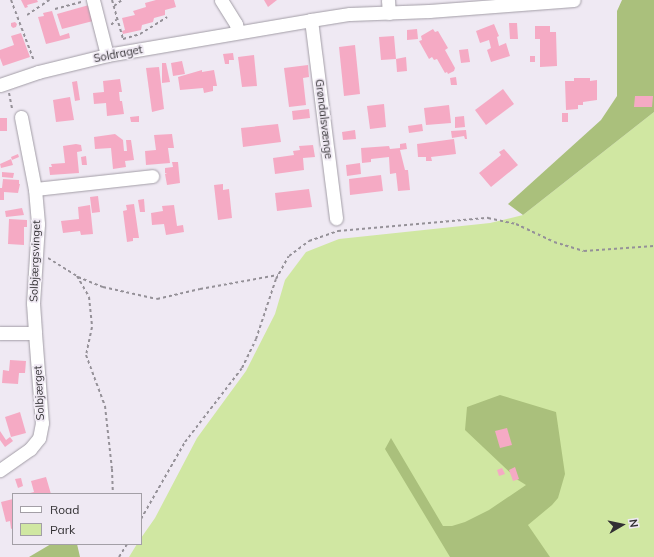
<!DOCTYPE html>
<html>
<head>
<meta charset="utf-8">
<style>
	body { margin:0 }
	#map { position:relative; width:654px; height:557px; overflow:hidden; background:#efe9f3; font-family:Mulish,sans-serif }
	div>[style] { position:absolute }
	.green>* { inset:0; background:#d0e7a2 }
	.forest>* { inset:0; background:#aac07c }
	.building>* { inset:0; background:#f5aac4 }
	.path>* { height:2px; margin-top:-1px; transform-origin:0; background:repeating-linear-gradient(90deg,#959198 0 3px,transparent 0 6px) }
	.roads { filter:drop-shadow(0 0 1px #a29da6) drop-shadow(0 0 1px #a29da6) }
	.street>* { height:13px; margin:-6.5px; padding:0 6.5px; transform-origin:6.5px; border-radius:6.5px; background:#fff }
	span { translate:-50% -50%; white-space:nowrap; text-align:center; line-height:1.15; -webkit-text-stroke:3.5px #efe9f3; paint-order:stroke }
	.street-label { font-size:11px; color:#323033 }
	.legend { position:absolute; left:12px; top:493px; width:130px; height:52px; box-sizing:border-box; background:#efe9f3; border:1px solid #a39fa6; margin:0; padding:5px 7px; list-style:none; font-size:12px; color:#323033 }
	.legend li { display:flex; align-items:center; gap:8px; height:20px }
	.legend b { width:20px; border:1px solid #a39fa6 }
	.north { position:absolute; left:602px; top:505px; width:40px; height:40px; -webkit-text-stroke:3px #efe9f3; paint-order:stroke; rotate:81deg; font-size:11px; font-weight:700; line-height:16px; text-align:center; color:#323033 }
	.north::after { content:''; display:block; margin:auto; width:14px; height:18px; background:#323033; clip-path:polygon(50% 0,100% 100%,50% 72%,0 100%) }
</style>
</head>
<body>
<div id="map">
	<div class="green">
		<i style="clip-path:polygon(654px 112px,654px 557px,129px 557px,137px 544px,141px 544px,141px 538px,155px 518px,197px 438px,246px 371px,275px 314px,285px 280px,306px 252px,339px 239px,490px 223px,523px 215px)"></i>
	</div>
	<div class="forest">
		<i style="clip-path:polygon(622px 0,654px 0,654px 112px,523px 215px,508px 204px,601px 120px,617px 96px,617px 11px)"></i>
		<i style="clip-path:polygon(500px 395px,556px 412px,565px 474px,558px 498px,552px 505px,528px 525px,550px 557px,450px 557px,385px 449px,391px 438px,443px 526px,452px 526px,465px 522px,489px 510px,526px 485px,518px 480px,465px 430px,467px 407px)"></i>
		<i style="clip-path:polygon(51px 544px,77px 544px,80px 557px,29px 557px)"></i>
	</div>
	<div class="building">
		<i style="clip-path:polygon(21px 0,37px 0,38px 2px,27px 5px,28px 7px,25px 8px)"></i>
		<i style="clip-path:polygon(156px 0,174px 0,176px 7px,165px 10px,165px 15px,154px 18px,153px 22px,142px 25px,141px 30px,123px 34px,122px 31px,125px 30px,122px 18px,135px 15px,133px 11px,146px 7px,145px 3px)"></i>
		<i style="clip-path:polygon(264px 0,277px 0,268px 7px)"></i>
		<i style="clip-path:polygon(89px 5px,93px 21px,62px 29px,57px 14px)"></i>
		<i style="clip-path:polygon(52px 11px,60px 36px,69px 33px,70px 38px,46px 44px,38px 17px,44px 16px,43px 13px)"></i>
		<i style="clip-path:polygon(15px 22px,17px 24px,16px 27px,13px 28px,11px 26px,11px 23px)"></i>
		<i style="clip-path:polygon(509px 23px,517px 23px,518px 39px,510px 39px)"></i>
		<i style="clip-path:polygon(494px 24px,499px 36px,497px 37px,499px 46px,506px 43px,510px 56px,491px 62px,487px 50px,491px 48px,489px 40px,480px 43px,476px 31px)"></i>
		<i style="clip-path:polygon(535px 26px,550px 26px,550px 32px,556px 32px,557px 66px,540px 67px,540px 39px,535px 39px)"></i>
		<i style="clip-path:polygon(417px 29px,418px 39px,407px 40px,407px 30px)"></i>
		<i style="clip-path:polygon(433px 29px,435px 32px,438px 31px,448px 48px,445px 50px,455px 68px,454px 71px,448px 74px,447px 72px,445px 73px,437px 59px,434px 60px,432px 57px,429px 59px,419px 41px,422px 40px,421px 36px)"></i>
		<i style="clip-path:polygon(21px 33px,30px 57px,3px 66px,0 58px,0 50px,14px 45px,11px 36px)"></i>
		<i style="clip-path:polygon(394px 36px,396px 59px,406px 57px,407px 71px,397px 72px,396px 59px,381px 60px,379px 37px)"></i>
		<i style="clip-path:polygon(355px 45px,360px 94px,344px 96px,339px 47px)"></i>
		<i style="clip-path:polygon(468px 49px,470px 62px,461px 63px,459px 50px)"></i>
		<i style="clip-path:polygon(233px 53px,234px 60px,229px 60px,229px 64px,225px 64px,223px 54px)"></i>
		<i style="clip-path:polygon(254px 55px,257px 86px,242px 87px,238px 57px)"></i>
		<i style="clip-path:polygon(530px 56px,535px 56px,535px 62px,530px 62px)"></i>
		<i style="clip-path:polygon(182px 61px,185px 74px,173px 76px,171px 63px)"></i>
		<i style="clip-path:polygon(162px 63px,166px 63px,170px 82px,162px 83px)"></i>
		<i style="clip-path:polygon(308px 65px,309px 77px,303px 78px,306px 105px,289px 107px,284px 68px)"></i>
		<i style="clip-path:polygon(159px 67px,164px 109px,152px 112px,146px 68px)"></i>
		<i style="clip-path:polygon(202px 70px,202px 72px,214px 70px,217px 86px,213px 86px,213px 91px,204px 93px,203px 88px,180px 90px,178px 77px)"></i>
		<i style="clip-path:polygon(456px 77px,457px 85px,451px 85px,450px 78px)"></i>
		<i style="clip-path:polygon(574px 78px,590px 78px,590px 81px,597px 80px,597px 100px,583px 102px,583px 105px,578px 105px,578px 109px,566px 110px,565px 81px,574px 81px)"></i>
		<i style="clip-path:polygon(120px 79px,122px 92px,119px 92px,120px 101px,122px 101px,124px 114px,107px 116px,106px 103px,94px 104px,93px 93px,104px 92px,103px 81px)"></i>
		<i style="clip-path:polygon(77px 81px,80px 100px,75px 101px,72px 82px)"></i>
		<i style="clip-path:polygon(503px 89px,514px 104px,486px 125px,475px 110px)"></i>
		<i style="clip-path:polygon(635px 96px,653px 96px,652px 107px,634px 107px)"></i>
		<i style="clip-path:polygon(70px 97px,74px 120px,56px 122px,53px 100px)"></i>
		<i style="clip-path:polygon(384px 104px,386px 127px,370px 129px,367px 106px)"></i>
		<i style="clip-path:polygon(449px 105px,451px 123px,426px 125px,424px 108px)"></i>
		<i style="clip-path:polygon(309px 109px,310px 118px,293px 120px,292px 111px)"></i>
		<i style="clip-path:polygon(562px 113px,568px 113px,568px 122px,562px 122px)"></i>
		<i style="clip-path:polygon(139px 116px,139px 122px,131px 122px,130px 117px)"></i>
		<i style="clip-path:polygon(464px 116px,465px 127px,455px 128px,455px 117px)"></i>
		<i style="clip-path:polygon(0 118px,7px 118px,7px 131px,0 131px)"></i>
		<i style="clip-path:polygon(278px 124px,281px 142px,243px 147px,241px 128px)"></i>
		<i style="clip-path:polygon(422px 124px,423px 131px,409px 133px,408px 126px)"></i>
		<i style="clip-path:polygon(355px 130px,356px 139px,343px 140px,342px 132px)"></i>
		<i style="clip-path:polygon(466px 130px,467px 139px,465px 139px,464px 136px,452px 138px,451px 131px)"></i>
		<i style="clip-path:polygon(115px 134px,123px 140px,124px 151px,127px 151px,126px 140px,131px 140px,134px 160px,125px 161px,126px 167px,113px 169px,111px 148px,95px 149px,94px 137px)"></i>
		<i style="clip-path:polygon(172px 134px,174px 148px,168px 148px,170px 163px,146px 165px,145px 151px,156px 150px,154px 135px)"></i>
		<i style="clip-path:polygon(454px 139px,456px 154px,431px 157px,432px 161px,426px 161px,426px 157px,418px 157px,417px 144px)"></i>
		<i style="clip-path:polygon(406px 143px,407px 149px,400px 150px,405px 170px,408px 170px,410px 190px,398px 191px,396px 173px,390px 174px,389px 157px,371px 159px,371px 162px,362px 163px,361px 148px,389px 146px,390px 149px,400px 148px,400px 144px)"></i>
		<i style="clip-path:polygon(76px 144px,81px 145px,82px 151px,77px 152px,79px 173px,50px 175px,49px 167px,52px 167px,51px 164px,65px 163px,63px 146px)"></i>
		<i style="clip-path:polygon(313px 145px,315px 157px,303px 158px,304px 170px,275px 174px,273px 158px,294px 155px,293px 151px,300px 150px,299px 146px)"></i>
		<i style="clip-path:polygon(504px 149px,518px 165px,491px 187px,479px 173px,501px 155px,499px 152px)"></i>
		<i style="clip-path:polygon(18px 154px,19px 157px,12px 160px,11px 157px)"></i>
		<i style="clip-path:polygon(86px 156px,87px 165px,82px 165px,81px 157px)"></i>
		<i style="clip-path:polygon(11px 159px,13px 165px,1px 168px,0 164px)"></i>
		<i style="clip-path:polygon(172px 162px,178px 162px,180px 183px,167px 185px,165px 174px,167px 173px,165px 173px,165px 168px,173px 167px)"></i>
		<i style="clip-path:polygon(360px 163px,361px 174px,347px 176px,346px 165px)"></i>
		<i style="clip-path:polygon(2px 172px,14px 173px,13px 178px,2px 177px)"></i>
		<i style="clip-path:polygon(381px 175px,383px 191px,350px 195px,349px 179px)"></i>
		<i style="clip-path:polygon(3px 179px,19px 180px,19px 184px,20px 184px,18px 193px,4px 192px,4px 200px,0 200px,0 188px,2px 188px)"></i>
		<i style="clip-path:polygon(223px 184px,223px 190px,229px 189px,232px 218px,218px 220px,214px 185px)"></i>
		<i style="clip-path:polygon(309px 189px,312px 207px,277px 211px,275px 193px)"></i>
		<i style="clip-path:polygon(98px 196px,100px 212px,92px 213px,90px 197px)"></i>
		<i style="clip-path:polygon(144px 199px,145px 212px,140px 212px,138px 200px)"></i>
		<i style="clip-path:polygon(134px 204px,139px 238px,133px 238px,133px 241px,127px 242px,123px 211px,127px 210px,126px 205px)"></i>
		<i style="clip-path:polygon(90px 205px,93px 234px,81px 235px,80px 231px,63px 233px,61px 221px,79px 219px,78px 207px)"></i>
		<i style="clip-path:polygon(174px 205px,177px 226px,183px 225px,184px 232px,166px 235px,164px 224px,152px 225px,151px 213px,163px 211px,162px 206px)"></i>
		<i style="clip-path:polygon(22px 208px,24px 215px,6px 217px,5px 211px)"></i>
		<i style="clip-path:polygon(9px 219px,27px 220px,27px 227px,24px 227px,24px 245px,8px 244px)"></i>
		<i style="clip-path:polygon(10px 360px,26px 361px,25px 373px,19px 373px,18px 384px,2px 383px,3px 370px,9px 371px)"></i>
		<i style="clip-path:polygon(20px 412px,26px 433px,11px 437px,5px 417px)"></i>
		<i style="clip-path:polygon(507px 428px,512px 445px,500px 448px,495px 431px)"></i>
		<i style="clip-path:polygon(0 431px,6px 440px,10px 437px,13px 441px,5px 447px,0 440px)"></i>
		<i style="clip-path:polygon(515px 467px,519px 479px,513px 481px,509px 470px)"></i>
		<i style="clip-path:polygon(502px 468px,505px 474px,499px 476px,497px 470px)"></i>
		<i style="clip-path:polygon(46px 477px,51px 494px,26px 494px,34px 492px,31px 481px)"></i>
		<i style="clip-path:polygon(21px 478px,23px 486px,18px 488px,15px 479px)"></i>
		<i style="clip-path:polygon(13px 499px,13px 528px,11px 529px,10px 521px,6px 522px,1px 502px)"></i>
	</div>
	<div class="path">
		<i style="left:11px;top:0;width:65px;rotate:69.3deg"></i>
		<i style="left:112px;top:0;width:41px;rotate:74.2deg"></i>
		<i style="left:123px;top:39px;width:18px;rotate:-16deg"></i>
		<i style="left:140px;top:34px;width:32px;rotate:-32deg"></i>
		<i style="left:114px;top:6px;width:10px;rotate:-37deg"></i>
		<i style="left:55px;top:9px;width:27px;rotate:-15deg"></i>
		<i style="left:27px;top:15px;width:27px;rotate:-34deg"></i>
		<i style="left:111px;top:25px;width:8px;rotate:-45deg"></i>
		<i style="left:9px;top:93px;width:16px;rotate:79deg"></i>
		<i style="left:48px;top:258px;width:34px;rotate:32deg"></i>
		<i style="left:77px;top:276px;width:24px;rotate:60deg"></i>
		<i style="left:89px;top:297px;width:30px;rotate:84deg"></i>
		<i style="left:92px;top:327px;width:29px;rotate:102deg"></i>
		<i style="left:86px;top:355px;width:54px;rotate:69.6deg"></i>
		<i style="left:105px;top:406px;width:63px;rotate:83.7deg"></i>
		<i style="left:112px;top:469px;width:25px;rotate:88deg"></i>
		<i style="left:78px;top:277px;width:27px;rotate:22deg"></i>
		<i style="left:103px;top:287px;width:55px;rotate:12.5deg"></i>
		<i style="left:157px;top:299px;width:44px;rotate:-13.1deg"></i>
		<i style="left:200px;top:289px;width:79px;rotate:-10.2deg"></i>
		<i style="left:141px;top:519px;width:89px;rotate:-60.3deg"></i>
		<i style="left:185px;top:442px;width:93px;rotate:-52.4deg"></i>
		<i style="left:242px;top:368px;width:32px;rotate:-64deg"></i>
		<i style="left:256px;top:339px;width:63px;rotate:-71.6deg"></i>
		<i style="left:276px;top:279px;width:26px;rotate:-61deg"></i>
		<i style="left:289px;top:256px;width:25px;rotate:-37deg"></i>
		<i style="left:309px;top:241px;width:31px;rotate:-19deg"></i>
		<i style="left:338px;top:231px;width:151px;rotate:-5deg"></i>
		<i style="left:488px;top:218px;width:29px;rotate:12deg"></i>
		<i style="left:516px;top:224px;width:42px;rotate:25.3deg"></i>
		<i style="left:554px;top:242px;width:31px;rotate:17deg"></i>
		<i style="left:584px;top:251px;width:70px;rotate:-4.1deg"></i>
		<i style="left:119px;top:557px;width:15px;rotate:-58deg"></i>
	</div>
	<div class="roads">
		<div class="street">
			<i style="left:93px;top:0;width:57px;rotate:75.7deg"></i>
			<i style="left:221px;top:0;width:28px;rotate:58deg"></i>
			<i style="left:236px;top:24px;width:8px;rotate:76deg"></i>
			<i style="left:388px;top:0;width:13px;rotate:86deg"></i>
			<i style="left:311px;top:20px;width:200px;rotate:82.8deg"></i>
			<i style="left:0;top:85px;width:40px;rotate:-18.9deg"></i>
			<i style="left:38px;top:72px;width:71px;rotate:-13.8deg"></i>
			<i style="left:107px;top:55px;width:207px;rotate:-9.7deg"></i>
			<i style="left:311px;top:20px;width:39px;rotate:-9deg"></i>
			<i style="left:350px;top:14px;width:79px;rotate:-2.2deg"></i>
			<i style="left:429px;top:11px;width:145px;rotate:-4.3deg"></i>
			<i style="left:21px;top:117px;width:73px;rotate:79deg"></i>
			<i style="left:35px;top:189px;width:35px;rotate:85deg"></i>
			<i style="left:38px;top:224px;width:79px;rotate:93.6deg"></i>
			<i style="left:33px;top:303px;width:30px;rotate:86deg"></i>
			<i style="left:35px;top:189px;width:118px;rotate:-6.3deg"></i>
			<i style="left:0;top:333px;width:35px"></i>
			<i style="left:35px;top:333px;width:90px;rotate:85.6deg"></i>
			<i style="left:42px;top:423px;width:15px;rotate:101deg"></i>
			<i style="left:39px;top:438px;width:14px;rotate:129deg"></i>
			<i style="left:30px;top:449px;width:37px;rotate:145deg"></i>
		</div>
	</div>
	<div class="street-label">
		<span style="left:118px;top:54px;rotate:-11deg">Soldraget</span>
		<span style="left:324px;top:119px;rotate:83deg">Grøndalsvænge</span>
		<span style="left:35px;top:261px;rotate:-88deg">Solbjærgsvinget</span>
		<span style="left:39px;top:393px;rotate:-93deg">Solbjærget</span>
	</div>
	<ul class="legend">
	<li><b style="height:5px;background:#fff"></b>Road</li>
	<li><b style="height:11px;background:#d0e7a2"></b>Park</li>
	</ul>
	<div class="north">N</div>
</div>
</body>
</html>
